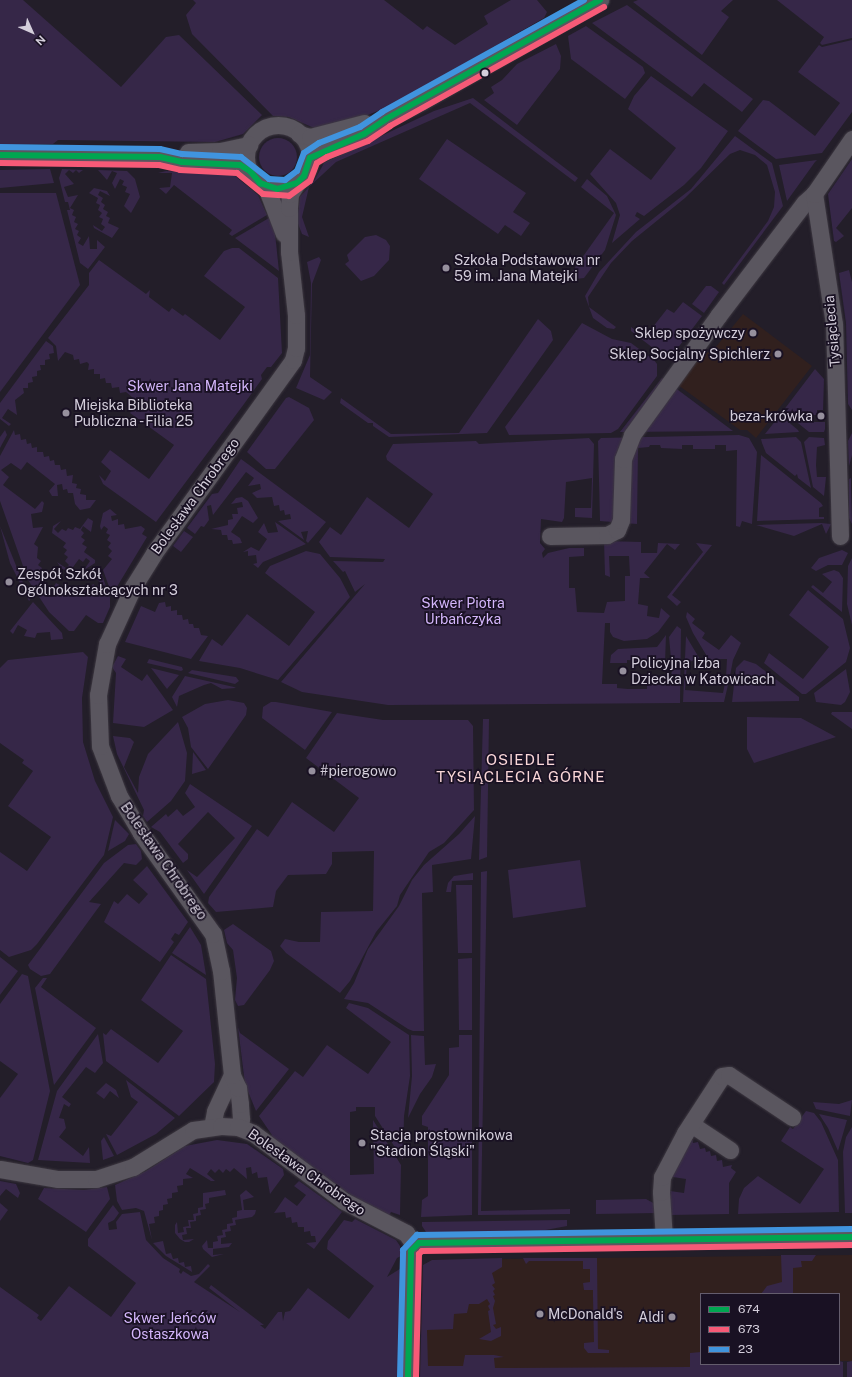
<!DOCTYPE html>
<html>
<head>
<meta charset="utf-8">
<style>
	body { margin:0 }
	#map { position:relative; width:852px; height:1377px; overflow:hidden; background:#231e29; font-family:"Public Sans",sans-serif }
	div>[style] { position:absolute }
	.commercial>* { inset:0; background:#31201e }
	.green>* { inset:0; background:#362748 }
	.round { border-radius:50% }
	.roads { filter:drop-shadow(0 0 1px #3d3841) drop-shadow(0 0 1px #3d3841) }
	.minor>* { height:17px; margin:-8.5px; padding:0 8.5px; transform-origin:8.5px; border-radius:8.5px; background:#5a565f }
	.minor>.ring { margin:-8.5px; padding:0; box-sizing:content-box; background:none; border:17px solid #5a565f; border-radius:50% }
	.bus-1>* { height:6px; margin:-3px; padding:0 3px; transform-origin:3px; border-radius:3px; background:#00a651 }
	.bus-2>* { height:6px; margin:-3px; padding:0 3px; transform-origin:3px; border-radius:3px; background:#f75a77 }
	.bus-3>* { height:6px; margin:-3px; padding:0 3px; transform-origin:3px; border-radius:3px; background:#4094de }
	.dots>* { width:11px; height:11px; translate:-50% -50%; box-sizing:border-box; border:2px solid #191123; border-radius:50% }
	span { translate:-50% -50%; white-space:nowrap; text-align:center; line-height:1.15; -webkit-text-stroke:3.5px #191123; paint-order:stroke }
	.poi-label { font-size:14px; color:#d4cedb }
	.left { translate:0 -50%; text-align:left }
	.right { translate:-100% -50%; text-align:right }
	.street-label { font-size:14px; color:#d4cedb }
	.park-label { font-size:14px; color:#d4b6fb }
	.neighbourhood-label { font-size:15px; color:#fad7d8; letter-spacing:1px }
	.legend { position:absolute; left:700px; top:1293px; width:140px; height:72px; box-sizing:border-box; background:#191123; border:1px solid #645d6d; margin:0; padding:5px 7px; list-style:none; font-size:12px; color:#d4cedb }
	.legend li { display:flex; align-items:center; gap:8px; height:20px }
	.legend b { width:20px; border:1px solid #645d6d }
	.north { position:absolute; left:12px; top:12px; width:40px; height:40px; -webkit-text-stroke:3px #191123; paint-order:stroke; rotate:135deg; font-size:11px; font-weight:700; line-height:16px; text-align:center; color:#d4cedb }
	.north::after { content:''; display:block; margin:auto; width:14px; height:18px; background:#d4cedb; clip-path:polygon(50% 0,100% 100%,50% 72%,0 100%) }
</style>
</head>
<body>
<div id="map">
	<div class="commercial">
		<i style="clip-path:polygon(743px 314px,812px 366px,756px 438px,747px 430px,740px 430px,678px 385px,698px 358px,715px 348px)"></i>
		<i style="clip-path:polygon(852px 1255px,852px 1361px,839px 1361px,839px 1294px,701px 1294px,701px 1364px,793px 1364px,420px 1377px,423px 1265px,432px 1260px)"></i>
	</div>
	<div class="green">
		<i style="clip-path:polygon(0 0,23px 0,121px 87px,166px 37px,179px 35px,262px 115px,243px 134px,215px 142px,58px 140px,53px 144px,0 145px)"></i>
		<i style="clip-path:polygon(193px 0,384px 0,423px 30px,427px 26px,455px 45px,488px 24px,484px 16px,511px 0,537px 0,547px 12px,544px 18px,388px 107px,337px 127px,314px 128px,289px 117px,273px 116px,192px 34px,186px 15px,196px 3px)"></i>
		<i style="clip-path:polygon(638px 0,733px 0,721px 11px,729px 17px,702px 55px,633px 2px)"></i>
		<i style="clip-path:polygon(777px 0,852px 0,852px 38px,822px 45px,820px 43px,824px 37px)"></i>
		<i style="clip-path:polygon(627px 5px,753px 99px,742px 112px,704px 83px,692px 97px,592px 23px)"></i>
		<i style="clip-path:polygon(586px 26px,643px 67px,645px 73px,625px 99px,571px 59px,568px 36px)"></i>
		<i style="clip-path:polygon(852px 40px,852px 112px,822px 153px,776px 159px,738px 131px,763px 100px,769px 101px,815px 136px,840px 103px,798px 72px,819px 45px,822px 47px)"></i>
		<i style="clip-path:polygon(556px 44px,561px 56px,560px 69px,517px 125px,484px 100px,494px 93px,491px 87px,502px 80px,517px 64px)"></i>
		<i style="clip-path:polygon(651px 76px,728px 131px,701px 168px,684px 185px,644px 216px,637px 212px,635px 216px,640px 219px,612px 243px,620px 215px,616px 203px,590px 174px,610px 149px,651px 180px,676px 148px,628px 109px,634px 96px)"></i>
		<i style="clip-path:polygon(473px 98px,578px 178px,575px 182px,470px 103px,336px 162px,309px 187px,302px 217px,309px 237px,302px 234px,297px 221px,300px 197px,314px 181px,324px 163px,434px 111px)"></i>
		<i style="clip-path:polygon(735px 136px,772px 163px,783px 206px,724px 285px,722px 283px,768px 221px,774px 207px,775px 192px,767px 165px,755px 155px,740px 150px,730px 154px,685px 198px,632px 241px,611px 263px,588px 297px,589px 307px,616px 327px,614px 329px,607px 328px,593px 318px,585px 296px,599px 272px,636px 232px,691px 189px)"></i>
		<i class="round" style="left:259px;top:138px;width:38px;height:38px"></i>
		<i style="clip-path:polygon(447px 139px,526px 193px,513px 212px,530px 223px,521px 236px,505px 225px,498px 234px,419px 179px)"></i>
		<i style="clip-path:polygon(852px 159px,852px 208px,836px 228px,844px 236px,836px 242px,834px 241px,828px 194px)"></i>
		<i style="clip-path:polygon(817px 160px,815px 162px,787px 201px,779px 165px)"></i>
		<i style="clip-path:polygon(50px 169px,54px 183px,0 188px,0 170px)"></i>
		<i style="clip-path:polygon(62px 169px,83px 170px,79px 173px,76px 170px,73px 173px,69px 170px,65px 174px,74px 184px,64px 187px,68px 197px,78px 195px,70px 208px,74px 210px,72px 215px,76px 217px,74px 222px,78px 224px,75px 229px,79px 231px,77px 235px,81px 238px,78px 243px,83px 246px,89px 236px,90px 249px,97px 249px,97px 240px,105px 247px,88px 269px,80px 263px,67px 210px,70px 210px,68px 202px,65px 202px,59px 178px)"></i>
		<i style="clip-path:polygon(98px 170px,127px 171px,135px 179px,140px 197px,131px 213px,124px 206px,130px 194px,125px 192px,127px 187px,122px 185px,124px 181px,120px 179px,115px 189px,112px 183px,117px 173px,112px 171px,107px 180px)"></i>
		<i style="clip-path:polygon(166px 171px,234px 175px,258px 195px,267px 215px,232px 236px,229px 234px,232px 230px,174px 185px,166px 194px,159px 188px,170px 187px,172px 173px,158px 173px)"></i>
		<i style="clip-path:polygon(587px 179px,607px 196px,616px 215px,605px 250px,584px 278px,576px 279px,569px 276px,614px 213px,581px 187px)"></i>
		<i style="clip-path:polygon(94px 188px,107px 191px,110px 196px,100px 191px,98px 195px,103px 198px,101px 202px,105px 205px,103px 209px,108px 212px,106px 216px,110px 218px,108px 223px,119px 228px,112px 238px,94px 228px,93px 225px,102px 231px,105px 227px,101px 224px,103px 219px,99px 217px,102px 213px,98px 210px,100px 205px,96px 203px,98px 198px,89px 193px)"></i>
		<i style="clip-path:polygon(0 193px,56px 193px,80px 285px,0 392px)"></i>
		<i style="clip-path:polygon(269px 218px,275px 233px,279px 271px,235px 238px)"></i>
		<i style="clip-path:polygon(376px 235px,386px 240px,390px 246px,389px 260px,374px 276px,361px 281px,345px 264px,349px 261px,347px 255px,365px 237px)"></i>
		<i style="clip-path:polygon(232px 248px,239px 248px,278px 278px,282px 353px,271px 367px,267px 367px,261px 375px,262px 379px,244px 404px,156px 522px,103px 484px,99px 475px,105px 481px,111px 471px,101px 462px,110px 450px,149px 479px,174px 445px,130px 413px,138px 402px,126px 392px,120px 393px,119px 387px,112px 388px,111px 383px,106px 383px,105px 378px,100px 379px,100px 374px,94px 374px,94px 369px,88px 370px,89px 364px,87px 362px,80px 364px,79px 359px,74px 360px,73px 355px,65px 352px,58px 361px,56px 346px,48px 338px,89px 285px,89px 273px,99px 260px,146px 294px,150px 290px,149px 297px,169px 312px,172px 308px,183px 316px,185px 314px,220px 340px,245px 307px,204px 276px,224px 251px)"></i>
		<i style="clip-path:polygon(319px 257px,321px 260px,312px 284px,310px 377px,332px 392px,324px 400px,296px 388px,310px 355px,311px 283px,307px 262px)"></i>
		<i style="clip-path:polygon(849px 270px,852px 282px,852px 410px,848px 404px,846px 323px,839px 273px)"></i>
		<i style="clip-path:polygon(706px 286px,711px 286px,719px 292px,704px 313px,692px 304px)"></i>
		<i style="clip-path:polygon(683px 302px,702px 316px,674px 353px,662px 355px,631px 331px,631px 327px,645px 337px,667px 309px,674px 313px)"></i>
		<i style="clip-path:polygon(538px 319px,551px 331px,553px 340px,487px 433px,389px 437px,373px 426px,373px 423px,368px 423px,340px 403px,341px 398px,391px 434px,459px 433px)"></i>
		<i style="clip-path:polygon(582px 323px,612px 339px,631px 343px,654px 360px,657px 364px,657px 376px,618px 429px,611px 433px,509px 435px,505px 427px)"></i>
		<i style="clip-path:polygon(46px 341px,53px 346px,54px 353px,49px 354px,50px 359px,45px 360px,45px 365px,40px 365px,41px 370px,37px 371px,37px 376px,32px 377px,33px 382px,28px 383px,28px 388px,23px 388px,24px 393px,15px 400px,17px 415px,8px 409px,2px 418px,11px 424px,9px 426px,0 419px,0 403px)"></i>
		<i style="clip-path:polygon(815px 369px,824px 379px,823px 410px,817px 410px,817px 415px,812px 415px,812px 422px,825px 422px,825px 429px,824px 432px,809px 432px,783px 411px)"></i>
		<i style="clip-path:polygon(662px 378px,733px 431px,620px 432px)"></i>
		<i style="clip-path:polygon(289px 397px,309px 408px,314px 420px,275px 469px,266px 469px,247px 452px,286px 398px)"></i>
		<i style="clip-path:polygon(780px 415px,798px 430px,799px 432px,765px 434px)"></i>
		<i style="clip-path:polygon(5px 430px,7px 435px,0 448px,0 437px)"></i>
		<i style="clip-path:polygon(14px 430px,15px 435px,20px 434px,21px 440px,26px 439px,27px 444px,31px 443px,32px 448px,37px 447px,37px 452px,43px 452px,44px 457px,49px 456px,50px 461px,54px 460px,55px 465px,60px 465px,61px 470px,66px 469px,67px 476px,73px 475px,72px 483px,77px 484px,76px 488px,81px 489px,80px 494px,86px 495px,86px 500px,96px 500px,90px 508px,80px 510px,75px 504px,73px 493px,68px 493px,67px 489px,63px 490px,62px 484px,57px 485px,58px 496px,52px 496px,49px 491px,55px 484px,27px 462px,21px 470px,11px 463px,1px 470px,9px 477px,3px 485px,35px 509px,42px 501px,44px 503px,42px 512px,31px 514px,33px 528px,43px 527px,34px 544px,38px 547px,37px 558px,41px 561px,38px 565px,42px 568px,40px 572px,43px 575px,40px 579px,44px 582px,42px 585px,51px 591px,56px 583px,68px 590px,71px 586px,76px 590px,79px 586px,83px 589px,86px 585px,90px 588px,93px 584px,97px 587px,100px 582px,92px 576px,101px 572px,110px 598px,110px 607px,103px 623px,98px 623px,86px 615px,74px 631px,69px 631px,49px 612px,28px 580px,0 501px,0 456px)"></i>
		<i style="clip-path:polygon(852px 433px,852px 455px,849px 466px,848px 441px)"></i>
		<i style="clip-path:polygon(739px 435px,749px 438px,757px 452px,752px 524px,742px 521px,740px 527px,736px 526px,737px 450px,726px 451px,726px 445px,715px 445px,715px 449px,693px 449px,693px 445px,682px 445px,682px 449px,661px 448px,660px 445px,650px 445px,649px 447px,638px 448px,637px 524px,600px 521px,598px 441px,601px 438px)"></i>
		<i style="clip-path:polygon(796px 437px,801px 442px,811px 488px,798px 478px,797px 474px,795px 476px,766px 453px,762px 443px,761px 439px)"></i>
		<i style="clip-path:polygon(809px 437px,824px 438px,825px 445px,817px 447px,816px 465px,817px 477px,826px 477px,824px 496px,813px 487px,804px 442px)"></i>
		<i style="clip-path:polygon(589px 438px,594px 444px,592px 518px,575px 517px,575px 508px,591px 508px,592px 478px,566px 482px,564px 518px,562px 522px,541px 519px,540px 543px,545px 549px,542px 553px,543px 558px,548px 553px,569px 548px,584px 548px,584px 556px,569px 557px,569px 588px,575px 588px,577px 612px,604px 613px,607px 602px,625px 601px,625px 576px,630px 576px,629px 556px,609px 556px,610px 577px,605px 575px,604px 541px,641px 542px,641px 553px,657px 553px,658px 543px,680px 544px,675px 550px,667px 544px,644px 573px,650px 578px,640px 578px,638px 604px,648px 606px,647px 616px,659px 618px,661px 608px,670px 616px,658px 632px,647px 639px,624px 641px,613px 637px,610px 632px,610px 623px,605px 623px,602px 684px,617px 684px,617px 688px,628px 689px,647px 689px,647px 685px,667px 685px,667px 678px,671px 678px,672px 669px,669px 637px,677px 626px,681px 629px,680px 703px,388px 705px,302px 692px,281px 682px,365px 584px,355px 592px,345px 571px,343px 572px,333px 561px,383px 562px,385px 559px,330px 557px,319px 542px,330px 527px,341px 535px,367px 497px,409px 528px,433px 494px,387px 460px,386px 456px,393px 444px,476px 441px,479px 444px)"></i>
		<i style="clip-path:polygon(761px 455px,821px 503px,823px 506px,819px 508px,819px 517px,824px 517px,824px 519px,757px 521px)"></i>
		<i style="clip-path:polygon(241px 459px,326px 522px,308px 543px,306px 541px,308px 531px,301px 532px,304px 540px,278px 521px,291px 519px,290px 514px,285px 515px,284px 510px,280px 511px,279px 505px,274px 506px,272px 497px,257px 498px,252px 493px,261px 489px,260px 484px,248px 486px,254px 478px,246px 472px,213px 515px,211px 505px,207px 506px,209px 520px,204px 527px,201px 526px,195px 534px,187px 528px,212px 494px,218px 493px)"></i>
		<i style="clip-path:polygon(851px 478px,851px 487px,852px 524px,849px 518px,849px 479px)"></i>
		<i style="clip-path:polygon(242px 497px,248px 501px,258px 518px,253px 523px,242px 516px,231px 532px,240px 538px,242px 543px,233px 544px,232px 540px,228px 540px,227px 535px,222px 535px,221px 530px,211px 529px,228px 525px,228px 520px,233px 519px,232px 514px,238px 514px,237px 508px,243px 507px,242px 502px,231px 504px,236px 498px)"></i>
		<i style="clip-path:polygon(110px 509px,117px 515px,111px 516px,112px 521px,118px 519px,118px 525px,124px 524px,125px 529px,141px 526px,145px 529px,142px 534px,147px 537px,112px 595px,103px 570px,112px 559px,108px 556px,112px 551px,108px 547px,111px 543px,107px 540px,110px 535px,106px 533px,108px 529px,104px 526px,101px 530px,100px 526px,103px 513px)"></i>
		<i style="clip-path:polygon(88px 518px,93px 521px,91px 532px,83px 526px,81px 530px,84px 533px,81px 537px,85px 540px,82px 544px,87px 547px,84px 552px,95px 560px,95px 563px,84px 570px,90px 561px,86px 558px,83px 562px,79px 559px,70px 571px,62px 569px,57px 562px,66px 568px,69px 565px,65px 561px,68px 557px,64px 554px,67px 550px,63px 547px,66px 543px,52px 533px,53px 526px,61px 521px,54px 529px,58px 533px,62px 529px,66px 531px,68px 528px,73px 530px,75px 527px,80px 529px)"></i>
		<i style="clip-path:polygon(275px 522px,306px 544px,263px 562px,258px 568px,253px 564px,257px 563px,256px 555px,248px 556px,248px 551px,243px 552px,251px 547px,259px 551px,267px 539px,258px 532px,264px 523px,268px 533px,278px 532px)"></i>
		<i style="clip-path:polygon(821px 523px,831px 524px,826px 534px,822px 524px,794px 536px,756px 525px)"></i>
		<i style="clip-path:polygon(0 526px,30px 600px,29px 601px,10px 563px)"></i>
		<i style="clip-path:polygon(184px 531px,193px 537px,181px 552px,173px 546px)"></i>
		<i style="clip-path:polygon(696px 543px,712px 545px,672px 595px,681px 602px,677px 606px,667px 597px,703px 552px)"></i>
		<i style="clip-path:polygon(842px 550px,848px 553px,842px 565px,828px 565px,816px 571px,811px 568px,819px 558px)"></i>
		<i style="clip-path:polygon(306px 551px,320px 554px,340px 578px,350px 597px,278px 680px,240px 668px,199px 661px,212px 639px,222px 646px,247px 614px,289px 646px,315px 612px,265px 573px,270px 566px)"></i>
		<i style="clip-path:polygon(852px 558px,852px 625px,847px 604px,848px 566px)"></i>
		<i style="clip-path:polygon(834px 570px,839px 572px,843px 578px,842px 612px,811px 587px,813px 585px,823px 593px,832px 582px,822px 574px)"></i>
		<i style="clip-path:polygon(808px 590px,843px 619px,850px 648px,846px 662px,806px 694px,802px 694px,764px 663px,769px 653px,803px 679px,829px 647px,789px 615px)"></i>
		<i style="clip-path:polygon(33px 602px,62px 633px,63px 639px,51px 640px,50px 632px,37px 633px,35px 638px,24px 636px,27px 630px,18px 625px,13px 634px,10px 631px)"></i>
		<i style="clip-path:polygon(165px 602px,166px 607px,171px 606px,171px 611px,177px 610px,177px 615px,182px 615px,183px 620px,188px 619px,189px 624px,193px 624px,194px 628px,199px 628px,201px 635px,208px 636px,191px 659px,125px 642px,141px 606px,155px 612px,159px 603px)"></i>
		<i style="clip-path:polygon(687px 612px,695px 619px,692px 623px,705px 633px,702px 638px,719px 650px,731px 635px,741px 643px,733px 660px,730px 676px,726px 677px,727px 659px,718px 659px,717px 669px,714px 668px,693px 633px,686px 617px)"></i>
		<i style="clip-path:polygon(666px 635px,665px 663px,627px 660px,627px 663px,610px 663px,611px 655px,618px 649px,657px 647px)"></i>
		<i style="clip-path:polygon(686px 636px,704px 666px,702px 668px,697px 660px,687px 662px,685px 690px,723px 693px,725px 683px,728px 685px,724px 702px,683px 702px)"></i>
		<i style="clip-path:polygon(83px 652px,88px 657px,82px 698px,83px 742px,95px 781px,113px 817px,104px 855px,37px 944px,31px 950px,9px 957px,0 950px,0 852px,27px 871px,51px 837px,8px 806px,33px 771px,22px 763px,24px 760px,0 743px,0 668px,8px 660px)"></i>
		<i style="clip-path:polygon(118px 656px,126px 659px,121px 667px,142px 681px,147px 674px,173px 710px,144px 727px,113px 723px,116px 673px,112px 667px)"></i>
		<i style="clip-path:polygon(149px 659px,182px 667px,183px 670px,181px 671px,147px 663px)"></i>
		<i style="clip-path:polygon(744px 660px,756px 664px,799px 697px,799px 701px,732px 702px,736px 668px)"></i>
		<i style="clip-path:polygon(151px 668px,179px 675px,167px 689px)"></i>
		<i style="clip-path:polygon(846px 669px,850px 692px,845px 702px,841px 705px,816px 702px,814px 693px)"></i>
		<i style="clip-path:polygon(192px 670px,236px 677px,239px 681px,235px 684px,188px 673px)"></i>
		<i style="clip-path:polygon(185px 676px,234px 687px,236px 688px,222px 689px,211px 683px,204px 685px,179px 696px,177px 707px,172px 697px)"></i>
		<i style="clip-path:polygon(228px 700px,244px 703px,247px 708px,246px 715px,208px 769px,191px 747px,188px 728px,182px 717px,205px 704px)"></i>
		<i style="clip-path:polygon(271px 702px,276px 702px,332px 712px,305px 750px,262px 718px,263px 707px)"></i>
		<i style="clip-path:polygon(832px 712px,852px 712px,852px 729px,831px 714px)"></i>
		<i style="clip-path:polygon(337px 713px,383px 720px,468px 720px,473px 726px,474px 810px,444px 843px,429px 852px,400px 895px,397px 906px,376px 932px,350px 981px,340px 993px,286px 953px,280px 946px,285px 939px,299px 942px,320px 942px,321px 912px,373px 911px,374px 851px,332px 852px,332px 864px,326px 874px,288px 875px,276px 891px,273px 907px,216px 912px,208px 903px,209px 897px,257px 829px,268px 837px,292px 802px,334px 832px,359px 798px,306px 758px)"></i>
		<i style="clip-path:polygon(747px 717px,801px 718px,836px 737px,754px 763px,747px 749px)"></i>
		<i style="clip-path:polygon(483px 719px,489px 719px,487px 857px,479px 860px)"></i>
		<i style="clip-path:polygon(178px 722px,187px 753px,185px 781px,171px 801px,147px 822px,143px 816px,144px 810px,117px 754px,113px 736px,130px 738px,134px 742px,124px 767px,138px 793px,139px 777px,148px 754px)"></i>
		<i style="clip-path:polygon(193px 752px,206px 770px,192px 774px)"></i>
		<i style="clip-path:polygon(190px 784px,252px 826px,204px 894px,187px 870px,197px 877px,235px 838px,208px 812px,178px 844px,188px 854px,188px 859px,183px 863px,160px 832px,151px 827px,166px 814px,168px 817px,177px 809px,183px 816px,195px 807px,185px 793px)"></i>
		<i style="clip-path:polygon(475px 816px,471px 859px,432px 865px,433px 892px,422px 893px,424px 1031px,413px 1031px,408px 1029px,368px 1003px,344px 999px,354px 983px,368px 949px,399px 906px,412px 880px,424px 865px,459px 834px)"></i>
		<i style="clip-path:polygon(115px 820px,129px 834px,125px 841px,108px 851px)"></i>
		<i style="clip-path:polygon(136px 844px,141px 851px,142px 859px,136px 865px,124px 863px,89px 902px,101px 904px,50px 974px,41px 976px,30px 969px,28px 965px,104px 863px,128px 845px)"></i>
		<i style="clip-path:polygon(580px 860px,586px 907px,513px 918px,508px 870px)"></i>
		<i style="clip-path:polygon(147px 866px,188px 922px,179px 935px,175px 933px,171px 939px,174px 942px,160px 962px,104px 922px,114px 901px,118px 904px,127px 894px,139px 904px,148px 894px,133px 880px)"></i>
		<i style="clip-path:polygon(487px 871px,481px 1211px,570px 1209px,570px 1214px,478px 1215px,481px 872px)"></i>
		<i style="clip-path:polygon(473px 873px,473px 880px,452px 881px,451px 892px,446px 892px,448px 883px,454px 876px)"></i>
		<i style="clip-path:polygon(456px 885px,472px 885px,472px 953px,458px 953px)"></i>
		<i style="clip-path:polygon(233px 924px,271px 951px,274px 961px,270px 970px,244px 1005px,238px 1006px,235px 1000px,237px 978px,233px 950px,227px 943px,224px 930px)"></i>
		<i style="clip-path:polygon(190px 927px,201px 945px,206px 975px,172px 953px)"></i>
		<i style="clip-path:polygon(171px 955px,206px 979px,215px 1064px,214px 1082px,179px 1116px,106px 1061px,103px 1033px,106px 1035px,111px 1029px,158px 1063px,183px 1031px,141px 1000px)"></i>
		<i style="clip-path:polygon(0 957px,18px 971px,0 995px)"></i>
		<i style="clip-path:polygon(472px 958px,472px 1030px,459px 1030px,458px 959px)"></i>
		<i style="clip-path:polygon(22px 974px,28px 976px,50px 1091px,33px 1160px,28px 1163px,0 1156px,0 1098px,18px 1074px,0 1061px,0 1004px)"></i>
		<i style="clip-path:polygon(43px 978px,47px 978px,41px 987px,96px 1028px,54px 1085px,35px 988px)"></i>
		<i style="clip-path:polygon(349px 1003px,368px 1008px,409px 1035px,410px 1076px,404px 1116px,403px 1160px,375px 1116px,375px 1107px,356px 1107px,356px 1111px,350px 1112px,350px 1175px,374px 1174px,373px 1120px,401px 1165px,400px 1215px,391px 1212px,388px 1218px,368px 1208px,270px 1136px,272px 1135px,259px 1116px,295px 1071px,303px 1077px,327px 1045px,368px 1074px,391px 1042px,346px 1008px)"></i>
		<i style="clip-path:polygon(238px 1027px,240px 1033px,289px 1069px,256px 1111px,245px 1084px)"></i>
		<i style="clip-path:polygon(98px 1034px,103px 1063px,95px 1073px,86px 1067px,62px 1097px,71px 1104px,69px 1107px,64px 1104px,59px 1118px,64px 1119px,66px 1128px,59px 1137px,83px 1156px,89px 1147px,90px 1163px,38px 1160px,57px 1091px)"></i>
		<i style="clip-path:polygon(411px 1035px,424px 1036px,425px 1065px,436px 1064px,432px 1077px,420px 1094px,408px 1118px,412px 1076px)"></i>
		<i style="clip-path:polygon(459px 1035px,472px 1035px,472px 1215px,421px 1217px,422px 1200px,428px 1196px,428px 1127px,422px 1125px,422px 1116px,449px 1075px,449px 1048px,459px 1047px)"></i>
		<i style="clip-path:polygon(126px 1080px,175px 1118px,156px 1134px,117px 1155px,106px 1134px,111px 1136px,138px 1102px,131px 1097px)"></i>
		<i style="clip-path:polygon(106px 1083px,116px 1090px,119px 1098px,110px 1091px,104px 1099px,96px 1093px)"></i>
		<i style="clip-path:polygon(852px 1100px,850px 1116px,816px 1109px,813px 1102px,839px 1104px)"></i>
		<i style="clip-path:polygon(806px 1111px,814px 1113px,821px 1122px,838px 1160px,839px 1212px,738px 1214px,739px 1199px,744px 1188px,758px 1176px,800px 1204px,824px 1169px,781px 1141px,790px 1127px,793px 1129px)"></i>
		<i style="clip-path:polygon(819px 1114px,847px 1120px,838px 1151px,828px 1128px)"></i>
		<i style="clip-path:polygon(852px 1127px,852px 1213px,845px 1213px,843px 1152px,846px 1137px)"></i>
		<i style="clip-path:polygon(104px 1137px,114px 1156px,103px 1160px,101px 1141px)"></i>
		<i style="clip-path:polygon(692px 1138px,693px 1143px,698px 1142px,700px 1149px,705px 1148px,706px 1152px,710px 1151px,711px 1156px,716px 1155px,717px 1161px,722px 1160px,723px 1167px,732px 1165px,731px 1168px,736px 1172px,729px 1183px,729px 1214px,669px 1215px,670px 1191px,684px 1193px,686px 1179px,673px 1177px,673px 1173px)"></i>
		<i style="clip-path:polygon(217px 1140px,247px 1144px,283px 1169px,284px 1175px,270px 1194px,267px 1177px,258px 1178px,257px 1172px,252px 1174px,251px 1167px,246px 1168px,247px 1179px,234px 1168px,230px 1172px,226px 1169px,223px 1173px,219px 1169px,215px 1173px,211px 1169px,207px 1174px,215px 1181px,211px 1181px,190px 1168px,186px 1174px,193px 1178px,183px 1179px,183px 1185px,177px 1186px,178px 1192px,172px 1193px,172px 1198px,167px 1199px,168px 1204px,163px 1205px,163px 1210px,159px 1211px,159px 1216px,154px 1217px,155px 1223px,149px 1224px,152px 1240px,144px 1211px,136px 1208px,122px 1210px,117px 1201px,115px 1185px,146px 1171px,185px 1146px)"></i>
		<i style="clip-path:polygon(0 1181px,16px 1184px,20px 1193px,18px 1198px,6px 1189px,0 1196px)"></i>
		<i style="clip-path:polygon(299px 1181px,342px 1212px,314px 1249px,306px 1243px,316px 1242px,315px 1236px,311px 1236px,310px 1231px,304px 1232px,304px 1227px,298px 1227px,297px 1222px,292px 1223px,291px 1217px,286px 1218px,285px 1212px,274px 1213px,285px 1197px,297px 1206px,306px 1195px,294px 1186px)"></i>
		<i style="clip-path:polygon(107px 1187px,110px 1199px,86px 1232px,38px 1199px,44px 1188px,84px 1190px)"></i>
		<i style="clip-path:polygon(225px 1190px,226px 1195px,209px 1198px,209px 1203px,205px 1204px,206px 1209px,200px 1210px,201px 1215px,196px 1216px,196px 1221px,190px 1222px,191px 1228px,186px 1228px,187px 1234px,182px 1235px,183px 1240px,194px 1239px,189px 1242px,185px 1242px,180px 1239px,175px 1233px,175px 1225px,177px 1222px,178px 1233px,184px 1232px,183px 1227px,189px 1226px,188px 1220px,194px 1220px,193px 1214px,198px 1213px,198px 1208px,203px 1207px,203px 1193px)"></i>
		<i style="clip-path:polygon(246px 1190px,254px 1197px,243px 1200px,244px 1210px,256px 1210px,255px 1214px,252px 1217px,235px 1220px,236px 1225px,230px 1226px,231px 1231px,225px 1232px,226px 1237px,221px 1238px,221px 1244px,232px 1243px,229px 1247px,213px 1249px,213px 1255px,224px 1254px,212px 1257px,203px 1249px,202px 1246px,207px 1240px,208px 1248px,213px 1248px,213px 1242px,218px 1241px,217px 1236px,223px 1235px,222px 1230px,227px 1229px,227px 1224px,233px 1223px,232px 1218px,237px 1217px,237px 1211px,242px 1210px,240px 1195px)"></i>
		<i style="clip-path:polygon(646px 1199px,655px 1204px,657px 1213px,596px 1214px,596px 1200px)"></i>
		<i style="clip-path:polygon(0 1203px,8px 1210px,0 1221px)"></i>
		<i style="clip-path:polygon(113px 1205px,119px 1213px,114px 1220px,108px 1223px,109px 1230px,117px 1229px,116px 1222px,122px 1214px,140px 1212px,146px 1240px,163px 1258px,180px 1269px,179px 1272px,181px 1274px,183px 1271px,191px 1276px,199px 1274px,208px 1264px,210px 1266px,194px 1282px,240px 1312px,209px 1288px,211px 1285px,264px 1325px,260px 1325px,265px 1329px,278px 1312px,282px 1312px,283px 1321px,285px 1312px,290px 1311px,308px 1288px,349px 1319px,374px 1286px,327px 1249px,328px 1241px,344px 1220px,352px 1222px,355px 1219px,396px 1240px,400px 1246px,401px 1256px,397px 1258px,387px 1277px,403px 1267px,401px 1375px,396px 1377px,0 1377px,0 1287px,39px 1315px,37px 1318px,41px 1321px,69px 1286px,111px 1317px,136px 1283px,88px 1246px,88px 1239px)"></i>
		<i style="clip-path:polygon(567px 1220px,567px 1226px,535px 1232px,433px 1233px,426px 1232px,422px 1226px,422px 1222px)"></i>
		<i style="clip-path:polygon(163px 1241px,166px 1254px,171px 1253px,173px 1259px,178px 1258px,179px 1263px,184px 1262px,185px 1267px,191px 1266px,192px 1272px,166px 1256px,153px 1243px)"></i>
		<i style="clip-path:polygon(781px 1255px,816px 1255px,812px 1261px,801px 1261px,802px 1267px,793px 1268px,793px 1294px,761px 1294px,767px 1286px,782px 1282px)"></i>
		<i style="clip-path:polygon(502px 1258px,502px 1267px,492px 1273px,495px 1283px,492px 1285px,495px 1289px,493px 1291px,495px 1295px,493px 1296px,495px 1301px,493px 1308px,496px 1324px,493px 1325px,496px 1329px,501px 1327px,501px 1336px,491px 1341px,479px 1339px,491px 1332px,488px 1311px,490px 1310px,488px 1306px,490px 1304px,487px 1299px,479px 1304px,469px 1304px,467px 1313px,454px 1314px,453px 1329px,427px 1330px,428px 1366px,463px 1366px,465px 1355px,494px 1355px,504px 1357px,494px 1358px,495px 1368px,690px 1367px,690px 1353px,701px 1352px,701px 1364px,839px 1364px,839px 1361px,843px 1362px,843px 1377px,420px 1377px,423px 1265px,432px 1260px)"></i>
		<i style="clip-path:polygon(523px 1258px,597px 1258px,598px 1349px,609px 1350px,609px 1353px,588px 1353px,584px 1348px,584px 1343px,594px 1342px,593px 1296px,593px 1290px,584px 1290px,583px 1283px,590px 1282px,590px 1269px,583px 1269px,583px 1261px,529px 1261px,526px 1264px)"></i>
		<i style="clip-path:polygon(852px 1361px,852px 1377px,847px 1377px,847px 1362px)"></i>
	</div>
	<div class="roads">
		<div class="minor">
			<i class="ring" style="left:246px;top:125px;width:47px;height:47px"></i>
			<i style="left:299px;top:134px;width:11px;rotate:15deg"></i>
			<i style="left:310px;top:137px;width:56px;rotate:-14.5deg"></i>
			<i style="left:188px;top:152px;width:32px;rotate:-2deg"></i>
			<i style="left:220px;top:151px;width:30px;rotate:-12deg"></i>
			<i style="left:0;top:155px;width:160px;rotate:0.7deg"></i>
			<i style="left:160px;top:157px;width:22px;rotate:13deg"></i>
			<i style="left:181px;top:162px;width:59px;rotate:2.9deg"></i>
			<i style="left:240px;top:165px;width:12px;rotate:31deg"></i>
			<i style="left:310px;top:158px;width:59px;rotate:-24deg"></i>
			<i style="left:364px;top:134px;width:27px;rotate:-34deg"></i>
			<i style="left:386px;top:119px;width:40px;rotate:-26.6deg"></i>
			<i style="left:422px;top:101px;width:205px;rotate:-29.6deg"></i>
			<i style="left:266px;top:187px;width:50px;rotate:69deg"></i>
			<i style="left:550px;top:536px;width:57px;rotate:-1deg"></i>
			<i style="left:607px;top:535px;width:11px;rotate:-27deg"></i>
			<i style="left:617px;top:530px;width:11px;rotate:-68deg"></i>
			<i style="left:621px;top:520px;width:61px;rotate:-88.1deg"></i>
			<i style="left:623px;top:459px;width:26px;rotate:-69deg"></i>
			<i style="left:632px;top:435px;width:147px;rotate:-54.1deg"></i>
			<i style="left:718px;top:316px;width:142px;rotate:-52.7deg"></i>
			<i style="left:804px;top:203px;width:13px;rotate:-42deg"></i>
			<i style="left:840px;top:536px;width:212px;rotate:-91.6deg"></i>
			<i style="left:834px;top:324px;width:132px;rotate:-98.7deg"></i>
			<i style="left:814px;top:194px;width:67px;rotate:-55.4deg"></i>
			<i style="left:691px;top:1124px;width:47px;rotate:33.7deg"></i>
			<i style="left:212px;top:1127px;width:16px;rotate:-79deg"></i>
			<i style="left:215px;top:1111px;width:40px;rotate:-65deg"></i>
			<i style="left:238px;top:1127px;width:9px;rotate:-69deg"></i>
			<i style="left:241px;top:1119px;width:15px;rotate:-94deg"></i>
			<i style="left:240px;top:1104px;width:16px;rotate:-97deg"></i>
			<i style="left:238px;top:1088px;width:14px;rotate:-115deg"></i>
			<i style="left:232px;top:1075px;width:105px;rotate:-96deg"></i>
			<i style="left:221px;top:971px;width:38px;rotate:-102deg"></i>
			<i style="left:213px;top:934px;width:124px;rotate:-125.5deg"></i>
			<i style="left:141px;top:833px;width:43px;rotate:-120.7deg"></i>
			<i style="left:119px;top:796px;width:53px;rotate:-110.8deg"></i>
			<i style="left:100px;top:746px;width:51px;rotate:-92.2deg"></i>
			<i style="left:98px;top:695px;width:52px;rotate:-80deg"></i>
			<i style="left:107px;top:644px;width:63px;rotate:-65.5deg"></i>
			<i style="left:133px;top:587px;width:40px;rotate:-58deg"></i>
			<i style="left:154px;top:553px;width:238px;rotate:-54.2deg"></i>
			<i style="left:293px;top:360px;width:12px;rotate:-76deg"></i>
			<i style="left:296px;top:348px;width:33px;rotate:-90deg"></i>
			<i style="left:296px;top:315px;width:63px;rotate:-96.3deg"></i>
			<i style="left:289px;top:252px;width:44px;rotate:-90deg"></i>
			<i style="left:289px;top:208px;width:14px;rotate:-86deg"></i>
			<i style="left:290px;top:194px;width:13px;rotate:-58deg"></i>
			<i style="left:0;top:1169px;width:59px;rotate:9.8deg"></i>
			<i style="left:58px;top:1179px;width:38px"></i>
			<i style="left:96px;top:1179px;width:39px;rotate:-18deg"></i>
			<i style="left:133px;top:1167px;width:70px;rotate:-31.7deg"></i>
			<i style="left:193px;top:1130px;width:28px;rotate:-8deg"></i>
			<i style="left:221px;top:1126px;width:17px;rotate:3deg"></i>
			<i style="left:238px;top:1127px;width:16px;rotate:22deg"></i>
			<i style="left:253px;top:1133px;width:114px;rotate:36.8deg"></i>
			<i style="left:344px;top:1201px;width:70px;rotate:27.3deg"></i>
			<i style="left:406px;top:1233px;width:14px;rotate:56deg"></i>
			<i style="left:664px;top:1239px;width:47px;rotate:-93.7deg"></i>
			<i style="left:661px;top:1192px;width:15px;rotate:-86deg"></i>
			<i style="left:662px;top:1177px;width:50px;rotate:-62.4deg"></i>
			<i style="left:685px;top:1133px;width:68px;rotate:-57deg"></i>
			<i style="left:722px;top:1076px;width:7px;rotate:-8deg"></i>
			<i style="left:729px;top:1075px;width:76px;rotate:33.7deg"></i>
			<i style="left:408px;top:1377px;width:126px;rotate:-88.6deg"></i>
			<i style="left:411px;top:1251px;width:11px;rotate:-45deg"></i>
			<i style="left:419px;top:1243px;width:433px;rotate:-0.8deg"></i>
		</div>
	</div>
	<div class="bus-1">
		<i style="left:0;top:155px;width:160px;rotate:0.7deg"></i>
		<i style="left:160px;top:157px;width:22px;rotate:13deg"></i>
		<i style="left:181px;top:162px;width:59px;rotate:2.9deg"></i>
		<i style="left:240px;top:165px;width:12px;rotate:31deg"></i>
		<i style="left:250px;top:171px;width:16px;rotate:50deg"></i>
		<i style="left:260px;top:183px;width:18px;rotate:19deg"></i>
		<i style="left:277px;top:189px;width:21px;rotate:-17deg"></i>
		<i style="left:297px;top:183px;width:10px;rotate:-45deg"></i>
		<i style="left:304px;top:176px;width:19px;rotate:-72deg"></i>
		<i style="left:310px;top:158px;width:59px;rotate:-24deg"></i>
		<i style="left:364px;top:134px;width:27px;rotate:-34deg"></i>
		<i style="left:386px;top:119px;width:245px;rotate:-29.1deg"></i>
		<i style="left:408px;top:1377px;width:126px;rotate:-88.6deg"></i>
		<i style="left:411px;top:1251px;width:11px;rotate:-45deg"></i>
		<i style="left:419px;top:1243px;width:433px;rotate:-0.8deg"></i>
	</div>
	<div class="bus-2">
		<i style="left:0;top:163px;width:159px;rotate:0.7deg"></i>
		<i style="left:159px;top:165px;width:22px;rotate:13deg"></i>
		<i style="left:180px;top:170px;width:57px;rotate:3deg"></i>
		<i style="left:237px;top:173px;width:33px;rotate:39deg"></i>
		<i style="left:263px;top:194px;width:26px;rotate:4deg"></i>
		<i style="left:289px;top:196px;width:26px;rotate:-36deg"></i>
		<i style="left:310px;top:181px;width:19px;rotate:-69deg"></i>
		<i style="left:317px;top:163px;width:12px;rotate:-31deg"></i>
		<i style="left:327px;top:157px;width:44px;rotate:-21.3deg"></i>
		<i style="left:368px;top:141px;width:27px;rotate:-34deg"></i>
		<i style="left:390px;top:126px;width:245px;rotate:-29.1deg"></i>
		<i style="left:416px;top:1377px;width:123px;rotate:-88.6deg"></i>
		<i style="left:419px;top:1254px;width:4px;rotate:-45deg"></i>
		<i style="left:422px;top:1251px;width:430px;rotate:-0.8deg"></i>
	</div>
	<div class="bus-3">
		<i style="left:0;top:147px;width:160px;rotate:0.7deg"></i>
		<i style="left:160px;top:149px;width:23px;rotate:13deg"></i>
		<i style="left:182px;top:154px;width:59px;rotate:2.9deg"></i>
		<i style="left:241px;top:157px;width:36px;rotate:38deg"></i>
		<i style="left:269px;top:179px;width:16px;rotate:4deg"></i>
		<i style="left:285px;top:180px;width:15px;rotate:-37deg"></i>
		<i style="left:297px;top:171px;width:19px;rotate:-69deg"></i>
		<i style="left:304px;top:153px;width:18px;rotate:-34deg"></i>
		<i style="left:319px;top:143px;width:44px;rotate:-21.3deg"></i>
		<i style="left:360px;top:127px;width:27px;rotate:-34deg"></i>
		<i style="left:382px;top:112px;width:231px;rotate:-29deg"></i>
		<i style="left:400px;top:1377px;width:127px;rotate:-88.6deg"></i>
		<i style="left:403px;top:1250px;width:21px;rotate:-47deg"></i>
		<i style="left:417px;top:1235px;width:435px;rotate:-0.8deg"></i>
	</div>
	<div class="dots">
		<i style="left:485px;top:73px;background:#d4cedb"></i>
		<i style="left:446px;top:268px;background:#96909d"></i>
		<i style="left:753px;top:333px;background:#96909d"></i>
		<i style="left:778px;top:354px;background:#96909d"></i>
		<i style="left:66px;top:413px;background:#96909d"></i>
		<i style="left:821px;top:416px;background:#96909d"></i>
		<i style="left:9px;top:582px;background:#96909d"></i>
		<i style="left:623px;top:671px;background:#96909d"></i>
		<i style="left:312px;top:771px;background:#96909d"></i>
		<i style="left:362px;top:1143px;background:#96909d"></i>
		<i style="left:540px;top:1314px;background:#96909d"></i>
		<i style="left:672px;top:1317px;background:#96909d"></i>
	</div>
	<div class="poi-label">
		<span class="left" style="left:454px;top:268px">Szkoła Podstawowa nr<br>59 im. Jana Matejki</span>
		<span class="right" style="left:745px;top:333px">Sklep spożywczy</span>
		<span class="right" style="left:770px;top:354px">Sklep Socjalny Spichlerz</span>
		<span class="left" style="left:74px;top:413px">Miejska Biblioteka<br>Publiczna - Filia 25</span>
		<span class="right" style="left:813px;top:416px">beza-krówka</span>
		<span class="left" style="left:17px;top:582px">Zespół Szkół<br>Ogólnokształcących nr 3</span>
		<span class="left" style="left:631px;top:671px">Policyjna Izba<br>Dziecka w Katowicach</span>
		<span class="left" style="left:320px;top:771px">#pierogowo</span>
		<span class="left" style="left:370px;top:1143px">Stacja prostownikowa<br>"Stadion Śląski"</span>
		<span class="left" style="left:548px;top:1314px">McDonald's</span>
		<span class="right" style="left:664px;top:1317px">Aldi</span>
	</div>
	<div class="street-label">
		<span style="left:832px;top:331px;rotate:-95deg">Tysiąclecia</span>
		<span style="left:195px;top:496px;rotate:-54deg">Bolesława Chrobrego</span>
		<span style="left:164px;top:861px;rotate:55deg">Bolesława Chrobrego</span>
		<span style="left:307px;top:1172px;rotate:35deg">Bolesława Chrobrego</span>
	</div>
	<div class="park-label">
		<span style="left:190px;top:386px">Skwer Jana Matejki</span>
		<span style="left:463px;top:611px">Skwer Piotra<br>Urbańczyka</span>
		<span style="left:170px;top:1326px">Skwer Jeńców<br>Ostaszkowa</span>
	</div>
	<div class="neighbourhood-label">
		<span style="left:521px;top:768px">OSIEDLE<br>TYSIĄCLECIA GÓRNE</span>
	</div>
	<ul class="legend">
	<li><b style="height:5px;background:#00a651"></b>674</li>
	<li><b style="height:5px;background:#f75a77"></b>673</li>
	<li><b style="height:5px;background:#4094de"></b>23</li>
	</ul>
	<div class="north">N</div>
</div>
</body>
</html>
